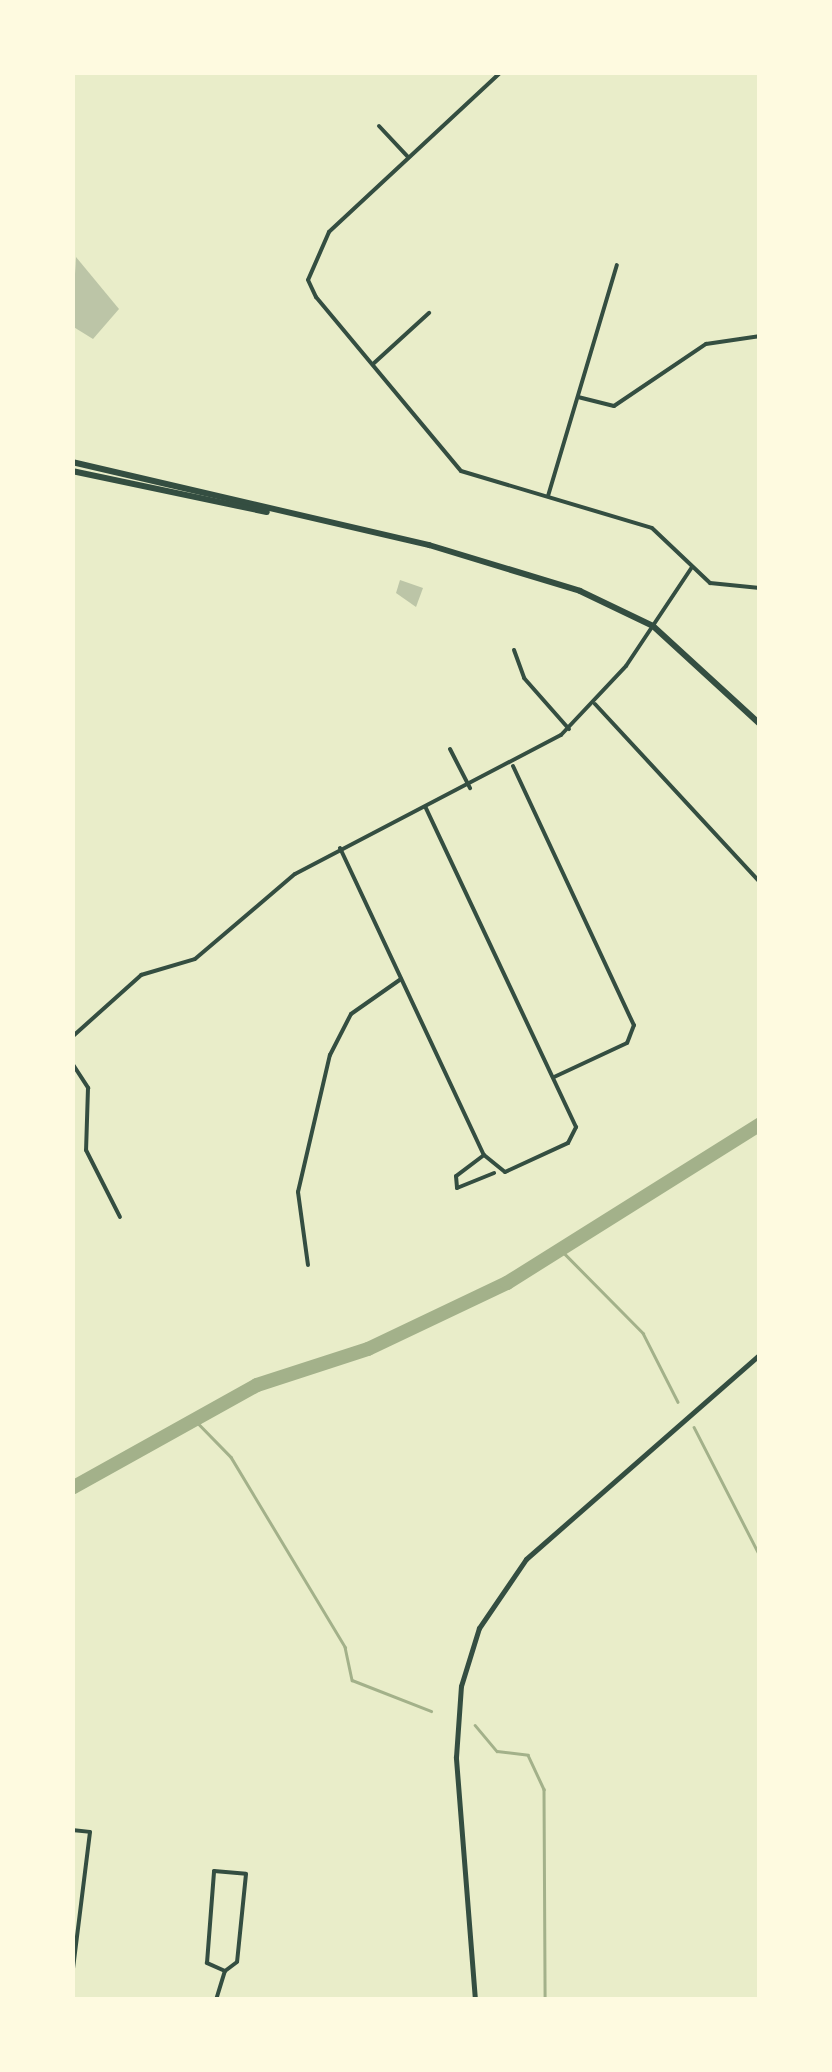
<!DOCTYPE html>
<html>
<head>
<meta charset="utf-8">
<style>
	body { margin:0 }
	#map { position:relative; width:832px; height:2072px; overflow:hidden; background:#e9edc9; font-family:"Titillium Web",sans-serif }
	div>[style] { position:absolute }
	.stream>* { height:2.5px; margin:-1.25px; padding:0 1.25px; transform-origin:1.25px; border-radius:1.25px; background:#a3b18a }
	.river>* { height:14px; margin:-7px; padding:0 7px; transform-origin:7px; border-radius:7px; background:#a3b18a }
	.building>* { inset:0; background:#bcc5a7 }
	.minor>* { height:4px; margin:-2px; padding:0 2px; transform-origin:2px; border-radius:2px; background:#344e41 }
	.secondary>* { height:5px; margin:-2.5px; padding:0 2.5px; transform-origin:2.5px; border-radius:2.5px; background:#344e41 }
	.primary>* { height:6px; margin:-3px; padding:0 3px; transform-origin:3px; border-radius:3px; background:#344e41 }
	span { translate:-50% -50%; white-space:nowrap; text-align:center; line-height:1.15; -webkit-text-stroke:10px #fefae0; paint-order:stroke }
	.frame { position:absolute; inset:0; border:75px solid #fefae0; pointer-events:none }
</style>
</head>
<body>
<div id="map">
	<div class="stream">
		<i style="left:561px;top:1250px;width:117px;rotate:45.3deg"></i>
		<i style="left:643px;top:1333px;width:77px;rotate:63.1deg"></i>
		<i style="left:192px;top:1417px;width:56px;rotate:45.7deg"></i>
		<i style="left:231px;top:1457px;width:222px;rotate:59deg"></i>
		<i style="left:345px;top:1647px;width:34px;rotate:78deg"></i>
		<i style="left:352px;top:1680px;width:85px;rotate:21.4deg"></i>
		<i style="left:694px;top:1427px;width:145px;rotate:62.9deg"></i>
		<i style="left:475px;top:1725px;width:34px;rotate:50deg"></i>
		<i style="left:497px;top:1751px;width:31px;rotate:7deg"></i>
		<i style="left:528px;top:1755px;width:38px;rotate:65deg"></i>
		<i style="left:544px;top:1789px;width:211px;rotate:89.7deg"></i>
	</div>
	<div class="river">
		<i style="left:72px;top:1488px;width:212px;rotate:-29.1deg"></i>
		<i style="left:257px;top:1385px;width:117px;rotate:-18deg"></i>
		<i style="left:368px;top:1349px;width:154px;rotate:-25.4deg"></i>
		<i style="left:507px;top:1283px;width:299px;rotate:-32.1deg"></i>
	</div>
	<div class="building">
		<i style="clip-path:polygon(76px 257px,119px 309px,93px 339px,72px 326px)"></i>
		<i style="clip-path:polygon(400px 580px,423px 588px,416px 607px,396px 593px)"></i>
	</div>
	<div class="minor">
		<i style="left:501px;top:72px;width:235px;rotate:137.1deg"></i>
		<i style="left:329px;top:232px;width:52px;rotate:113.6deg"></i>
		<i style="left:308px;top:280px;width:19px;rotate:65deg"></i>
		<i style="left:316px;top:297px;width:226px;rotate:50.2deg"></i>
		<i style="left:461px;top:471px;width:199px;rotate:16.6deg"></i>
		<i style="left:652px;top:528px;width:80px;rotate:43.5deg"></i>
		<i style="left:710px;top:583px;width:50px;rotate:5.7deg"></i>
		<i style="left:379px;top:126px;width:42px;rotate:46.9deg"></i>
		<i style="left:373px;top:364px;width:76px;rotate:-42.3deg"></i>
		<i style="left:578px;top:397px;width:37px;rotate:14deg"></i>
		<i style="left:614px;top:406px;width:111px;rotate:-34deg"></i>
		<i style="left:706px;top:344px;width:55px;rotate:-8.4deg"></i>
		<i style="left:548px;top:496px;width:241px;rotate:-73.4deg"></i>
		<i style="left:514px;top:650px;width:30px;rotate:70deg"></i>
		<i style="left:524px;top:678px;width:68px;rotate:48.6deg"></i>
		<i style="left:595px;top:704px;width:243px;rotate:47.2deg"></i>
		<i style="left:450px;top:749px;width:44px;rotate:62.9deg"></i>
		<i style="left:513px;top:766px;width:286px;rotate:65deg"></i>
		<i style="left:634px;top:1025px;width:19px;rotate:111deg"></i>
		<i style="left:627px;top:1043px;width:81px;rotate:155deg"></i>
		<i style="left:340px;top:848px;width:339px;rotate:64.9deg"></i>
		<i style="left:484px;top:1155px;width:27px;rotate:39deg"></i>
		<i style="left:505px;top:1172px;width:69px;rotate:-24.7deg"></i>
		<i style="left:568px;top:1143px;width:18px;rotate:-63deg"></i>
		<i style="left:576px;top:1127px;width:353px;rotate:-115.2deg"></i>
		<i style="left:72px;top:1037px;width:93px;rotate:-41.9deg"></i>
		<i style="left:141px;top:975px;width:56px;rotate:-16.5deg"></i>
		<i style="left:195px;top:959px;width:131px;rotate:-40.4deg"></i>
		<i style="left:295px;top:874px;width:300px;rotate:-27.6deg"></i>
		<i style="left:561px;top:735px;width:95px;rotate:-46.7deg"></i>
		<i style="left:626px;top:666px;width:119px;rotate:-56.3deg"></i>
		<i style="left:72px;top:1063px;width:30px;rotate:57deg"></i>
		<i style="left:88px;top:1088px;width:62px;rotate:91.8deg"></i>
		<i style="left:86px;top:1150px;width:75px;rotate:63.1deg"></i>
		<i style="left:484px;top:1155px;width:35px;rotate:143deg"></i>
		<i style="left:456px;top:1176px;width:12px;rotate:85deg"></i>
		<i style="left:457px;top:1188px;width:40px;rotate:-22deg"></i>
		<i style="left:308px;top:1265px;width:74px;rotate:-97.8deg"></i>
		<i style="left:298px;top:1192px;width:141px;rotate:-76.9deg"></i>
		<i style="left:330px;top:1055px;width:46px;rotate:-62.9deg"></i>
		<i style="left:351px;top:1014px;width:61px;rotate:-35deg"></i>
		<i style="left:72px;top:1830px;width:18px;rotate:6deg"></i>
		<i style="left:90px;top:1832px;width:146px;rotate:97.1deg"></i>
		<i style="left:214px;top:1871px;width:32px;rotate:5deg"></i>
		<i style="left:246px;top:1874px;width:88px;rotate:95.8deg"></i>
		<i style="left:237px;top:1962px;width:15px;rotate:143deg"></i>
		<i style="left:225px;top:1971px;width:20px;rotate:-156deg"></i>
		<i style="left:207px;top:1963px;width:92px;rotate:-85.6deg"></i>
		<i style="left:216px;top:2000px;width:30px;rotate:-73deg"></i>
	</div>
	<div class="secondary">
		<i style="left:475px;top:2000px;width:244px;rotate:-94.5deg"></i>
		<i style="left:456px;top:1757px;width:71px;rotate:-86deg"></i>
		<i style="left:461px;top:1686px;width:61px;rotate:-72.8deg"></i>
		<i style="left:479px;top:1628px;width:83px;rotate:-55.7deg"></i>
		<i style="left:526px;top:1559px;width:311px;rotate:-41.2deg"></i>
	</div>
	<div class="primary">
		<i style="left:72px;top:462px;width:367px;rotate:13.1deg"></i>
		<i style="left:429px;top:545px;width:158px;rotate:16.9deg"></i>
		<i style="left:580px;top:591px;width:81px;rotate:25.6deg"></i>
		<i style="left:653px;top:626px;width:145px;rotate:42.5deg"></i>
		<i style="left:72px;top:471px;width:199px;rotate:11.9deg"></i>
	</div>
	<div class="frame"></div>
</div>
</body>
</html>
